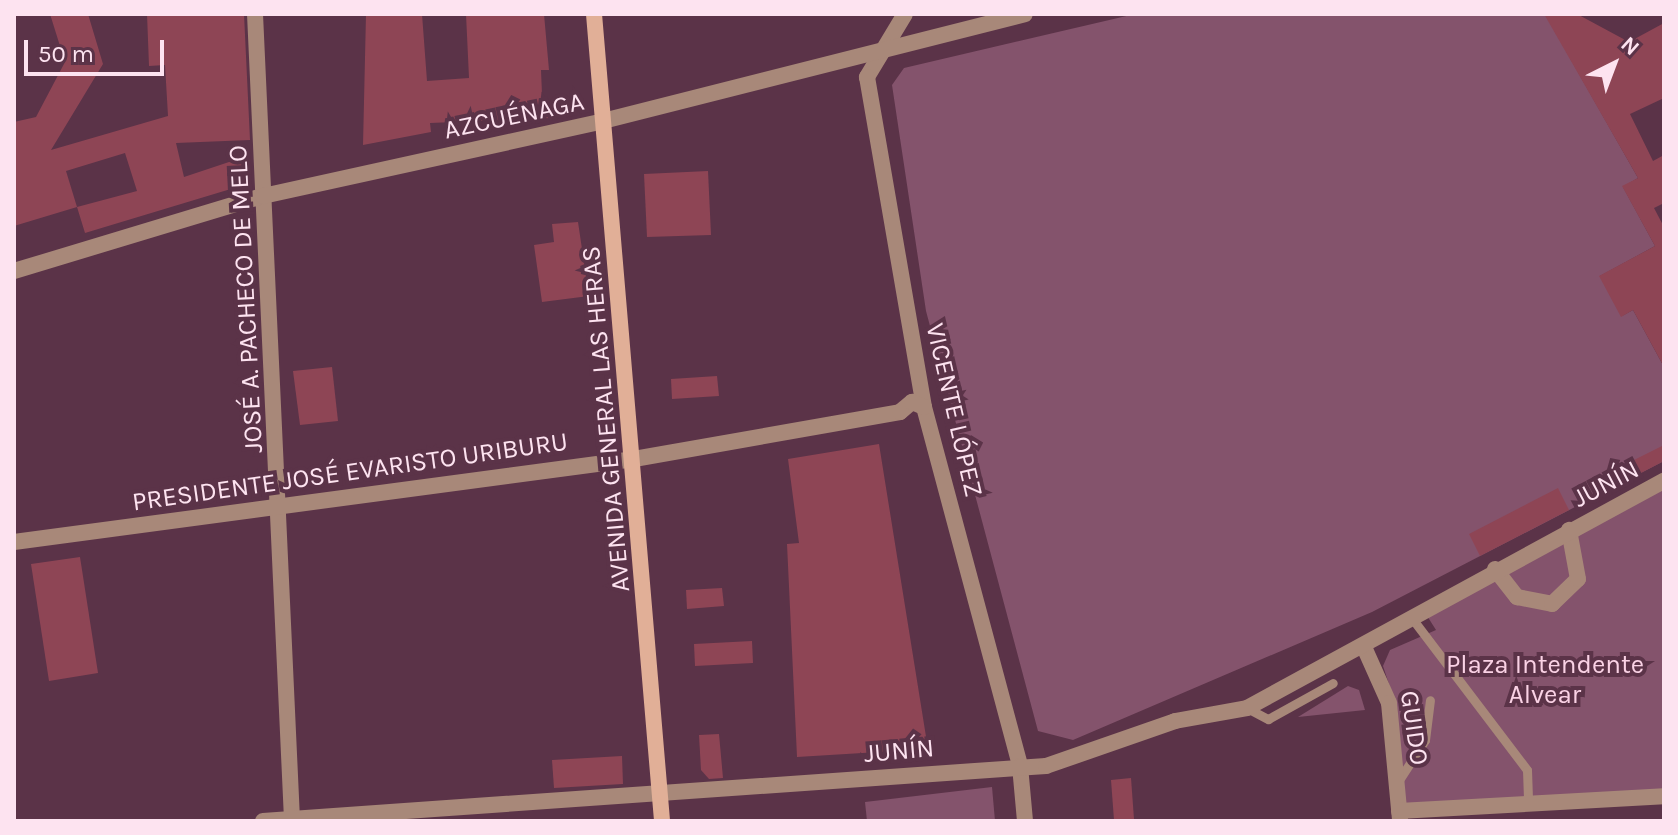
<!DOCTYPE html>
<html>
<head>
<meta charset="utf-8">
<style>
	body { margin:0 }
	#map { position:relative; width:1678px; height:835px; overflow:hidden; background:#5b3348; font-family:Karla,sans-serif }
	div>[style] { position:absolute }
	.green>* { inset:0; background:#84536c }
	.building>* { inset:0; background:#8e4555 }
	.lane>* { height:9px; margin:-4.5px; padding:0 4.5px; transform-origin:4.5px; border-radius:4.5px; background:#a88879 }
	.street>* { height:16px; margin:-8px; padding:0 8px; transform-origin:8px; border-radius:8px; background:#a88879 }
	.secondary>* { height:16px; margin:-8px; padding:0 8px; transform-origin:8px; border-radius:8px; background:#e1af97 }
	span { translate:-50% -50%; white-space:nowrap; text-align:center; line-height:1.15; -webkit-text-stroke:8px #5b3348; paint-order:stroke }
	.street-label { font-size:26px; color:#fde3f0 }
	.park-label { font-size:26px; color:#fad2e5 }
	.frame { position:absolute; inset:0; border:16px solid #fde3f0; pointer-events:none }
	.north { position:absolute; left:1574px; top:24px; width:80px; height:80px; -webkit-text-stroke:6px #5b3348; paint-order:stroke; rotate:42deg; font-size:22px; font-weight:700; line-height:32px; text-align:center; color:#fde3f0 }
	.north::after { content:''; display:block; margin:auto; width:28px; height:36px; background:#fde3f0; clip-path:polygon(50% 0,100% 100%,50% 72%,0 100%) }
	.scale { position:absolute; left:24px; top:40px; width:140px; height:36px; box-sizing:border-box; border:4px solid #fde3f0; border-top:0; padding-left:10px; font-size:24px; line-height:28px; white-space:nowrap; color:#fde3f0; -webkit-text-stroke:6px #5b3348; paint-order:stroke }
</style>
</head>
<body>
<div id="map">
	<div class="green">
		<i style="clip-path:polygon(1135px 14px,1545px 14px,1638px 178px,1623px 187px,1655px 246px,1600px 276px,1622px 316px,1633px 310px,1664px 367px,1664px 461px,1372px 612px,1073px 740px,1038px 731px,926px 311px,892px 85px,904px 68px)"></i>
		<i style="clip-path:polygon(1664px 481px,1664px 796px,1405px 810px,1397px 708px,1383px 666px,1390px 650px,1436px 630px,1424px 611px)"></i>
		<i style="clip-path:polygon(1348px 686px,1359px 690px,1365px 710px,1298px 717px)"></i>
		<i style="clip-path:polygon(992px 787px,995px 821px,867px 821px,865px 802px)"></i>
	</div>
	<div class="building">
		<i style="clip-path:polygon(evenodd,50px 14px,88px 14px,103px 64px,51px 150px,168px 116px,165px 65px,149px 66px,147px 14px,244px 14px,250px 140px,176px 143px,184px 177px,250px 155px,244px 185px,85px 233px,77px 207px,14px 226px,14px 122px,36px 117px,65px 62px,50px 14px,125px 153px,137px 191px,77px 207px,66px 171px,125px 153px)"></i>
		<i style="clip-path:polygon(366px 14px,422px 14px,427px 81px,469px 78px,466px 14px,544px 14px,549px 70px,541px 70px,542px 94px,551px 118px,430px 123px,431px 132px,363px 145px)"></i>
		<i style="clip-path:polygon(1544px 14px,1577px 14px,1629px 42px,1664px 23px,1664px 98px,1630px 114px,1653px 161px,1664px 155px,1664px 203px,1654px 208px,1664px 227px,1664px 367px,1633px 310px,1621px 317px,1599px 276px,1655px 246px,1622px 186px,1638px 178px)"></i>
		<i style="clip-path:polygon(708px 171px,711px 235px,647px 237px,644px 174px)"></i>
		<i style="clip-path:polygon(578px 222px,589px 296px,542px 302px,534px 245px,554px 242px,552px 224px)"></i>
		<i style="clip-path:polygon(332px 367px,338px 421px,300px 425px,293px 371px)"></i>
		<i style="clip-path:polygon(717px 376px,719px 396px,672px 399px,671px 379px)"></i>
		<i style="clip-path:polygon(879px 444px,928px 749px,797px 757px,787px 544px,799px 543px,788px 459px)"></i>
		<i style="clip-path:polygon(1664px 445px,1664px 461px,1637px 475px,1630px 462px)"></i>
		<i style="clip-path:polygon(1558px 488px,1569px 510px,1480px 556px,1469px 534px)"></i>
		<i style="clip-path:polygon(80px 557px,98px 673px,49px 681px,31px 564px)"></i>
		<i style="clip-path:polygon(722px 588px,724px 606px,687px 609px,686px 590px)"></i>
		<i style="clip-path:polygon(752px 641px,753px 663px,695px 666px,694px 644px)"></i>
		<i style="clip-path:polygon(719px 734px,723px 778px,709px 779px,701px 770px,699px 735px)"></i>
		<i style="clip-path:polygon(622px 756px,623px 784px,554px 788px,552px 760px)"></i>
		<i style="clip-path:polygon(1131px 778px,1134px 819px,1114px 820px,1111px 780px)"></i>
	</div>
	<div class="lane">
		<i style="left:1414px;top:621px;width:187px;rotate:52.8deg"></i>
		<i style="left:1527px;top:770px;width:34px;rotate:88deg"></i>
		<i style="left:1247px;top:708px;width:24px;rotate:28deg"></i>
		<i style="left:1268px;top:719px;width:74px;rotate:-29deg"></i>
		<i style="left:1397px;top:783px;width:51px;rotate:-56.9deg"></i>
		<i style="left:1425px;top:740px;width:40px;rotate:-82.9deg"></i>
	</div>
	<div class="street">
		<i style="left:255px;top:14px;width:808px;rotate:87.37deg"></i>
		<i style="left:905px;top:14px;width:74px;rotate:121.1deg"></i>
		<i style="left:867px;top:77px;width:335px;rotate:80.2deg"></i>
		<i style="left:924px;top:407px;width:372px;rotate:75deg"></i>
		<i style="left:1020px;top:766px;width:55px;rotate:84.8deg"></i>
		<i style="left:14px;top:271px;width:260px;rotate:-16.8deg"></i>
		<i style="left:263px;top:196px;width:348px;rotate:-12.4deg"></i>
		<i style="left:603px;top:121px;width:435px;rotate:-14.2deg"></i>
		<i style="left:14px;top:542px;width:626px;rotate:-7.62deg"></i>
		<i style="left:634px;top:459px;width:270px;rotate:-10deg"></i>
		<i style="left:900px;top:412px;width:16px;rotate:-40deg"></i>
		<i style="left:912px;top:402px;width:13px;rotate:23deg"></i>
		<i style="left:1495px;top:569px;width:36px;rotate:52deg"></i>
		<i style="left:1517px;top:597px;width:36px;rotate:11deg"></i>
		<i style="left:1552px;top:604px;width:36px;rotate:-44deg"></i>
		<i style="left:1578px;top:579px;width:50px;rotate:-100.4deg"></i>
		<i style="left:1364px;top:647px;width:61px;rotate:65.9deg"></i>
		<i style="left:1389px;top:703px;width:117px;rotate:84.6deg"></i>
		<i style="left:1399px;top:811px;width:265px;rotate:-3.2deg"></i>
		<i style="left:263px;top:821px;width:785px;rotate:-4.02deg"></i>
		<i style="left:1046px;top:766px;width:137px;rotate:-19.2deg"></i>
		<i style="left:1175px;top:721px;width:73px;rotate:-10.2deg"></i>
		<i style="left:1247px;top:708px;width:475px;rotate:-28.6deg"></i>
	</div>
	<div class="secondary">
		<i style="left:594px;top:14px;width:810px;rotate:85.18deg"></i>
	</div>
	<div class="street-label">
		<span style="left:514px;top:116px;rotate:-12deg">AZCUÉNAGA</span>
		<span style="left:246px;top:299px;rotate:-93deg">JOSÉ A. PACHECO DE MELO</span>
		<span style="left:954px;top:410px;rotate:77deg">VICENTE LÓPEZ</span>
		<span style="left:606px;top:419px;rotate:-95deg">AVENIDA GENERAL LAS HERAS</span>
		<span style="left:350px;top:472px;rotate:-8deg">PRESIDENTE JOSÉ EVARISTO URIBURU</span>
		<span style="left:1606px;top:484px;rotate:-28deg">JUNÍN</span>
		<span style="left:1414px;top:728px;rotate:82deg">GUIDO</span>
		<span style="left:899px;top:751px;rotate:-5deg">JUNÍN</span>
	</div>
	<div class="park-label">
		<span style="left:1545px;top:680px">Plaza Intendente<br>Alvear</span>
	</div>
	<div class="frame"></div>
	<div class="north">N</div>
	<div class="scale">50 m</div>
</div>
</body>
</html>
